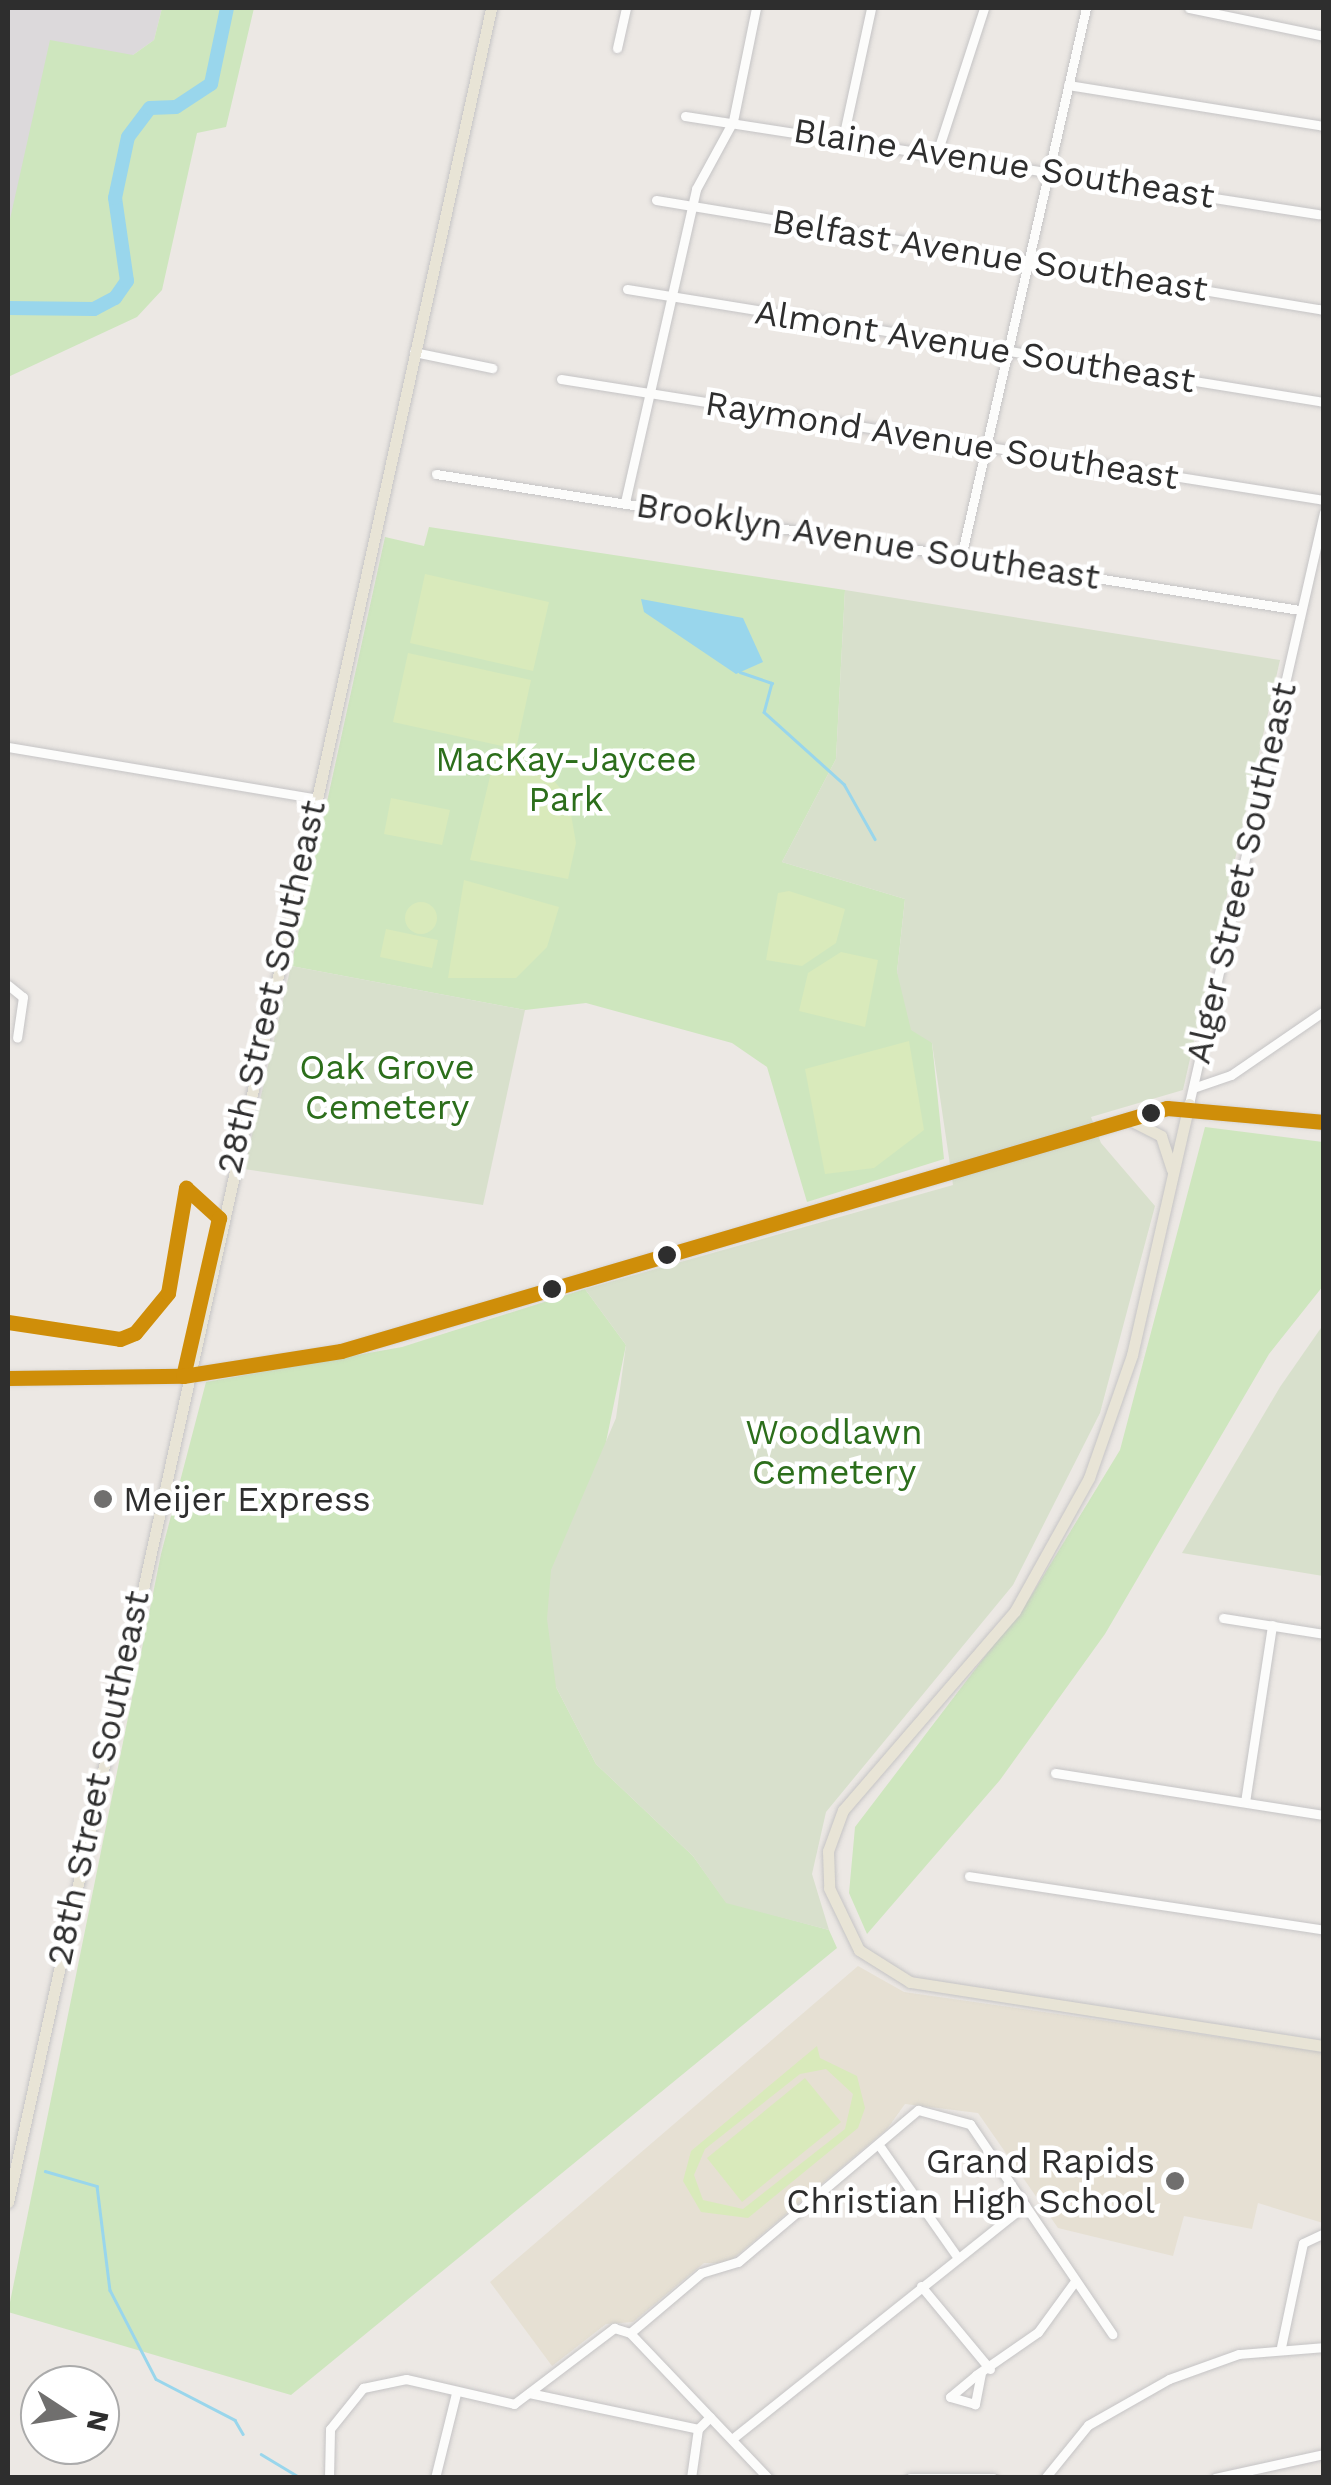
<!DOCTYPE html>
<html>
<head>
<meta charset="utf-8">
<style>
	body { margin:0 }
	#map { position:relative; width:1331px; height:2485px; overflow:hidden; background:#ece8e4; font-family:"Work Sans",sans-serif }
	div>[style] { position:absolute }
	.industrial>* { inset:0; background:#dcd9db }
	.education>* { inset:0; background:#e6e0d3 }
	.green>* { inset:0; background:#cee6be }
	.cemetery>* { inset:0; background:#d8e0cc }
	.pitch>* { inset:0; background:#d9eabb }
	.round { border-radius:50% }
	.water>* { inset:0; background:#99d6ec }
	.stream>* { height:2.5px; margin:-1.25px; padding:0 1.25px; transform-origin:1.25px; border-radius:1.25px; background:#99d6ec }
	.river>* { height:14px; margin:-7px; padding:0 7px; transform-origin:7px; border-radius:7px; background:#99d6ec }
	.roads { filter:drop-shadow(0 0 2px #c5c4c5) drop-shadow(0 0 2px #c5c4c5) }
	.minor>* { height:9px; margin:-4.5px; padding:0 4.5px; transform-origin:4.5px; border-radius:4.5px; background:#fcfcfb }
	.major>* { height:11px; margin:-5.5px; padding:0 5.5px; transform-origin:5.5px; border-radius:5.5px; background:#e8e4d6 }
	.bus-1>* { height:15px; margin:-7.5px; padding:0 7.5px; transform-origin:7.5px; border-radius:7.5px; background:#cf8e09 }
	.dots>* { width:28px; height:28px; translate:-50% -50%; box-sizing:border-box; border:5px solid #fff; border-radius:50% }
	span { translate:-50% -50%; white-space:nowrap; text-align:center; line-height:1.15; -webkit-text-stroke:9px #fff; paint-order:stroke }
	.street-label { font-size:35px; color:#2e2e2e }
	.park-label { font-size:35px; color:#2c6e1b }
	.poi-label { font-size:35px; color:#2e2e2e }
	.left { translate:0 -50%; text-align:left }
	.right { translate:-100% -50%; text-align:right }
	.frame { position:absolute; inset:0; border:10px solid #2e2e2e; pointer-events:none }
	.north { position:absolute; left:20px; top:2365px; width:100px; height:100px; box-sizing:border-box; background:#fff; border:2px solid #ababab; border-radius:50%; rotate:102deg; font-size:28px; font-weight:700; line-height:40px; text-align:center; color:#2e2e2e }
	.north::after { content:''; display:block; margin:auto; width:35px; height:45px; background:#706f6e; clip-path:polygon(50% 0,100% 100%,50% 72%,0 100%) }
</style>
</head>
<body>
<div id="map">
	<div class="industrial">
		<i style="clip-path:polygon(8px 8px,162px 8px,154px 40px,133px 55px,10px 228px)"></i>
	</div>
	<div class="education">
		<i style="clip-path:polygon(858px 1966px,904px 1992px,1323px 2052px,1323px 2223px,1258px 2203px,1252px 2229px,1184px 2216px,1173px 2256px,1058px 2228px,978px 2113px,905px 2104px,887px 2129px,728px 2263px,704px 2263px,633px 2322px,606px 2324px,552px 2366px,490px 2282px)"></i>
	</div>
	<div class="green">
		<i style="clip-path:polygon(162px 8px,254px 8px,226px 127px,197px 133px,162px 290px,137px 317px,8px 377px,8px 228px,50px 40px,133px 55px,154px 40px)"></i>
		<i style="clip-path:polygon(429px 527px,845px 590px,836px 759px,782px 862px,905px 899px,897px 972px,932px 1043px,944px 1159px,807px 1202px,767px 1067px,732px 1043px,586px 1003px,525px 1010px,291px 966px,385px 537px,424px 546px)"></i>
		<i style="clip-path:polygon(1205px 1127px,1323px 1142px,1323px 1286px,1269px 1354px,1105px 1634px,1000px 1780px,867px 1934px,849px 1893px,855px 1827px,1031px 1596px,1120px 1450px)"></i>
		<i style="clip-path:polygon(585px 1289px,626px 1345px,599px 1476px,566px 1537px,556px 1687px,596px 1764px,693px 1856px,726px 1902px,829px 1930px,837px 1948px,291px 2395px,8px 2312px,161px 1554px,206px 1382px,402px 1347px)"></i>
	</div>
	<div class="cemetery">
		<i style="clip-path:polygon(845px 590px,1280px 660px,1183px 1090px,1091px 1117px,1101px 1143px,1155px 1206px,1100px 1413px,1013px 1585px,826px 1812px,812px 1874px,829px 1930px,726px 1903px,693px 1856px,596px 1764px,556px 1687px,547px 1619px,551px 1570px,616px 1418px,626px 1345px,585px 1289px,953px 1185px,932px 1043px,911px 1030px,897px 972px,905px 899px,782px 862px,836px 759px)"></i>
		<i style="clip-path:polygon(291px 966px,525px 1010px,483px 1205px,244px 1169px)"></i>
		<i style="clip-path:polygon(1323px 1325px,1323px 1576px,1182px 1553px,1280px 1387px)"></i>
	</div>
	<div class="pitch">
		<i style="clip-path:polygon(425px 574px,549px 602px,533px 671px,410px 643px)"></i>
		<i style="clip-path:polygon(408px 653px,531px 680px,516px 749px,393px 722px)"></i>
		<i style="clip-path:polygon(494px 760px,547px 773px,568px 797px,576px 843px,568px 879px,470px 860px)"></i>
		<i style="clip-path:polygon(391px 798px,450px 810px,442px 845px,384px 834px)"></i>
		<i style="clip-path:polygon(464px 880px,559px 907px,547px 947px,516px 978px,448px 978px)"></i>
		<i style="clip-path:polygon(789px 891px,845px 909px,836px 943px,802px 966px,766px 960px,778px 893px)"></i>
		<i class="round" style="left:405px;top:902px;width:32px;height:32px"></i>
		<i style="clip-path:polygon(386px 929px,438px 940px,432px 968px,380px 957px)"></i>
		<i style="clip-path:polygon(841px 952px,878px 960px,865px 1027px,799px 1011px,808px 973px)"></i>
		<i style="clip-path:polygon(909px 1041px,924px 1130px,874px 1168px,825px 1174px,805px 1069px)"></i>
		<i style="clip-path:polygon(evenodd,817px 2046px,820px 2058px,857px 2076px,865px 2108px,858px 2128px,748px 2218px,701px 2212px,683px 2181px,691px 2151px,817px 2046px,826px 2069px,853px 2094px,845px 2129px,743px 2209px,703px 2200px,694px 2175px,705px 2149px,800px 2074px,826px 2069px)"></i>
		<i style="clip-path:polygon(805px 2078px,841px 2122px,742px 2202px,707px 2158px)"></i>
	</div>
	<div class="water">
		<i style="clip-path:polygon(641px 599px,743px 618px,763px 662px,736px 674px,644px 612px)"></i>
	</div>
	<div class="stream">
		<i style="left:740px;top:672px;width:34px;rotate:19deg"></i>
		<i style="left:772px;top:683px;width:30px;rotate:105deg"></i>
		<i style="left:764px;top:712px;width:108px;rotate:42deg"></i>
		<i style="left:844px;top:784px;width:63px;rotate:60.6deg"></i>
		<i style="left:45px;top:2171px;width:54px;rotate:16.1deg"></i>
		<i style="left:97px;top:2186px;width:105px;rotate:82.9deg"></i>
		<i style="left:110px;top:2290px;width:100px;rotate:62.7deg"></i>
		<i style="left:156px;top:2379px;width:89px;rotate:27.4deg"></i>
		<i style="left:235px;top:2420px;width:16px;rotate:60deg"></i>
		<i style="left:261px;top:2454px;width:47px;rotate:31deg"></i>
	</div>
	<div class="river">
		<i style="left:8px;top:308px;width:86px;rotate:0.7deg"></i>
		<i style="left:94px;top:309px;width:24px;rotate:-28deg"></i>
		<i style="left:115px;top:298px;width:21px;rotate:-55deg"></i>
		<i style="left:127px;top:281px;width:84px;rotate:-98.2deg"></i>
		<i style="left:115px;top:198px;width:62px;rotate:-78deg"></i>
		<i style="left:128px;top:137px;width:36px;rotate:-53deg"></i>
		<i style="left:150px;top:108px;width:26px;rotate:-2deg"></i>
		<i style="left:176px;top:107px;width:42px;rotate:-33.3deg"></i>
		<i style="left:211px;top:84px;width:78px;rotate:-78.1deg"></i>
	</div>
	<div class="roads">
		<div class="minor">
			<i style="left:1189px;top:8px;width:138px;rotate:11.7deg"></i>
			<i style="left:617px;top:48px;width:41px;rotate:-77.3deg"></i>
			<i style="left:1068px;top:85px;width:259px;rotate:9.1deg"></i>
			<i style="left:685px;top:116px;width:647px;rotate:8.81deg"></i>
			<i style="left:843px;top:138px;width:133px;rotate:-77.8deg"></i>
			<i style="left:937px;top:153px;width:152px;rotate:-72deg"></i>
			<i style="left:656px;top:200px;width:677px;rotate:9.35deg"></i>
			<i style="left:627px;top:289px;width:706px;rotate:9.21deg"></i>
			<i style="left:414px;top:352px;width:80px;rotate:11.6deg"></i>
			<i style="left:561px;top:379px;width:773px;rotate:9.01deg"></i>
			<i style="left:436px;top:474px;width:875px;rotate:8.95deg"></i>
			<i style="left:625px;top:502px;width:321px;rotate:-77.2deg"></i>
			<i style="left:696px;top:189px;width:77px;rotate:-61.4deg"></i>
			<i style="left:733px;top:121px;width:115px;rotate:-78.5deg"></i>
			<i style="left:961px;top:557px;width:563px;rotate:-77.17deg"></i>
			<i style="left:8px;top:747px;width:310px;rotate:9.5deg"></i>
			<i style="left:8px;top:985px;width:19px;rotate:39deg"></i>
			<i style="left:23px;top:997px;width:41px;rotate:98.3deg"></i>
			<i style="left:1193px;top:1088px;width:40px;rotate:-18.9deg"></i>
			<i style="left:1231px;top:1075px;width:113px;rotate:-34.5deg"></i>
			<i style="left:1189px;top:1104px;width:607px;rotate:-77.15deg"></i>
			<i style="left:1223px;top:1618px;width:102px;rotate:9deg"></i>
			<i style="left:1055px;top:1773px;width:272px;rotate:8.9deg"></i>
			<i style="left:1245px;top:1802px;width:179px;rotate:-81.3deg"></i>
			<i style="left:969px;top:1876px;width:359px;rotate:8.6deg"></i>
			<i style="left:881px;top:2148px;width:131px;rotate:55deg"></i>
			<i style="left:921px;top:2286px;width:108px;rotate:50.3deg"></i>
			<i style="left:630px;top:2333px;width:93px;rotate:-40.2deg"></i>
			<i style="left:701px;top:2273px;width:39px;rotate:-17deg"></i>
			<i style="left:738px;top:2262px;width:236px;rotate:-40.2deg"></i>
			<i style="left:918px;top:2110px;width:54px;rotate:15.1deg"></i>
			<i style="left:970px;top:2124px;width:254px;rotate:55.9deg"></i>
			<i style="left:1281px;top:2347px;width:106px;rotate:-78.1deg"></i>
			<i style="left:1303px;top:2243px;width:23px;rotate:-25deg"></i>
			<i style="left:981px;top:2373px;width:32px;rotate:101deg"></i>
			<i style="left:975px;top:2404px;width:26px;rotate:-164deg"></i>
			<i style="left:950px;top:2397px;width:34px;rotate:-40deg"></i>
			<i style="left:976px;top:2375px;width:75px;rotate:-34.7deg"></i>
			<i style="left:1038px;top:2332px;width:63px;rotate:-54deg"></i>
			<i style="left:529px;top:2393px;width:173px;rotate:12deg"></i>
			<i style="left:698px;top:2429px;width:17px;rotate:-45deg"></i>
			<i style="left:732px;top:2439px;width:375px;rotate:-38.6deg"></i>
			<i style="left:329px;top:2478px;width:49px;rotate:-88.8deg"></i>
			<i style="left:330px;top:2429px;width:53px;rotate:-51.2deg"></i>
			<i style="left:363px;top:2388px;width:44px;rotate:-11.8deg"></i>
			<i style="left:406px;top:2379px;width:111px;rotate:13deg"></i>
			<i style="left:514px;top:2404px;width:126px;rotate:-37.2deg"></i>
			<i style="left:614px;top:2328px;width:17px;rotate:17deg"></i>
			<i style="left:630px;top:2333px;width:200px;rotate:46.4deg"></i>
			<i style="left:435px;top:2478px;width:88px;rotate:-76.1deg"></i>
			<i style="left:691px;top:2478px;width:49px;rotate:-81.9deg"></i>
			<i style="left:910px;top:2478px;width:83px"></i>
			<i style="left:1045px;top:2478px;width:68px;rotate:-50.9deg"></i>
			<i style="left:1088px;top:2425px;width:93px;rotate:-29.6deg"></i>
			<i style="left:1169px;top:2379px;width:74px;rotate:-19.7deg"></i>
			<i style="left:1239px;top:2354px;width:85px;rotate:-4.7deg"></i>
			<i style="left:1215px;top:2478px;width:112px;rotate:-12.4deg"></i>
		</div>
		<div class="major">
			<i style="left:1189px;top:1104px;width:257px;rotate:102.8deg"></i>
			<i style="left:1132px;top:1355px;width:130px;rotate:109.3deg"></i>
			<i style="left:1089px;top:1478px;width:152px;rotate:119.1deg"></i>
			<i style="left:1015px;top:1611px;width:263px;rotate:130.8deg"></i>
			<i style="left:843px;top:1810px;width:44px;rotate:110.1deg"></i>
			<i style="left:828px;top:1851px;width:37px;rotate:88deg"></i>
			<i style="left:829px;top:1888px;width:69px;rotate:64.2deg"></i>
			<i style="left:859px;top:1950px;width:60px;rotate:32.1deg"></i>
			<i style="left:910px;top:1982px;width:419px;rotate:8.8deg"></i>
			<i style="left:1130px;top:1120px;width:35px;rotate:27deg"></i>
			<i style="left:1161px;top:1136px;width:35px;rotate:72deg"></i>
			<i style="left:8px;top:1378px;width:175px;rotate:-0.7deg"></i>
			<i style="left:183px;top:1376px;width:160px;rotate:-9deg"></i>
			<i style="left:341px;top:1351px;width:861px;rotate:-16.39deg"></i>
			<i style="left:1167px;top:1108px;width:158px;rotate:5.1deg"></i>
			<i style="left:8px;top:2202px;width:2247px;rotate:-77.58deg"></i>
		</div>
	</div>
	<div class="bus-1">
		<i style="left:8px;top:1322px;width:113px;rotate:8.6deg"></i>
		<i style="left:120px;top:1339px;width:16px;rotate:-22deg"></i>
		<i style="left:135px;top:1333px;width:52px;rotate:-50.5deg"></i>
		<i style="left:168px;top:1293px;width:107px;rotate:-80.3deg"></i>
		<i style="left:186px;top:1188px;width:45px;rotate:42.3deg"></i>
		<i style="left:219px;top:1218px;width:162px;rotate:102.8deg"></i>
		<i style="left:8px;top:1378px;width:175px;rotate:-0.7deg"></i>
		<i style="left:183px;top:1376px;width:160px;rotate:-9deg"></i>
		<i style="left:341px;top:1351px;width:861px;rotate:-16.39deg"></i>
		<i style="left:1167px;top:1108px;width:158px;rotate:5.1deg"></i>
	</div>
	<div class="dots">
		<i style="left:1151px;top:1113px;background:#2e2e2e"></i>
		<i style="left:667px;top:1255px;background:#2e2e2e"></i>
		<i style="left:552px;top:1289px;background:#2e2e2e"></i>
		<i style="left:103px;top:1499px;background:#706f6e"></i>
		<i style="left:1175px;top:2181px;background:#706f6e"></i>
	</div>
	<div class="street-label">
		<span style="left:1004px;top:163px;rotate:9deg">Blaine Avenue Southeast</span>
		<span style="left:990px;top:255px;rotate:9deg">Belfast Avenue Southeast</span>
		<span style="left:975px;top:346px;rotate:9deg">Almont Avenue Southeast</span>
		<span style="left:942px;top:440px;rotate:9deg">Raymond Avenue Southeast</span>
		<span style="left:868px;top:541px;rotate:9deg">Brooklyn Avenue Southeast</span>
		<span style="left:1241px;top:873px;rotate:-77deg">Alger Street Southeast</span>
		<span style="left:271px;top:987px;rotate:-77deg">28th Street Southeast</span>
		<span style="left:98px;top:1778px;rotate:-78deg">28th Street Southeast</span>
	</div>
	<div class="park-label">
		<span style="left:566px;top:779px">MacKay-Jaycee<br>Park</span>
		<span style="left:387px;top:1087px">Oak Grove<br>Cemetery</span>
		<span style="left:834px;top:1452px">Woodlawn<br>Cemetery</span>
	</div>
	<div class="poi-label">
		<span class="left" style="left:123px;top:1499px">Meijer Express</span>
		<span class="right" style="left:1155px;top:2181px">Grand Rapids<br>Christian High School</span>
	</div>
	<div class="frame"></div>
	<div class="north">N</div>
</div>
</body>
</html>
